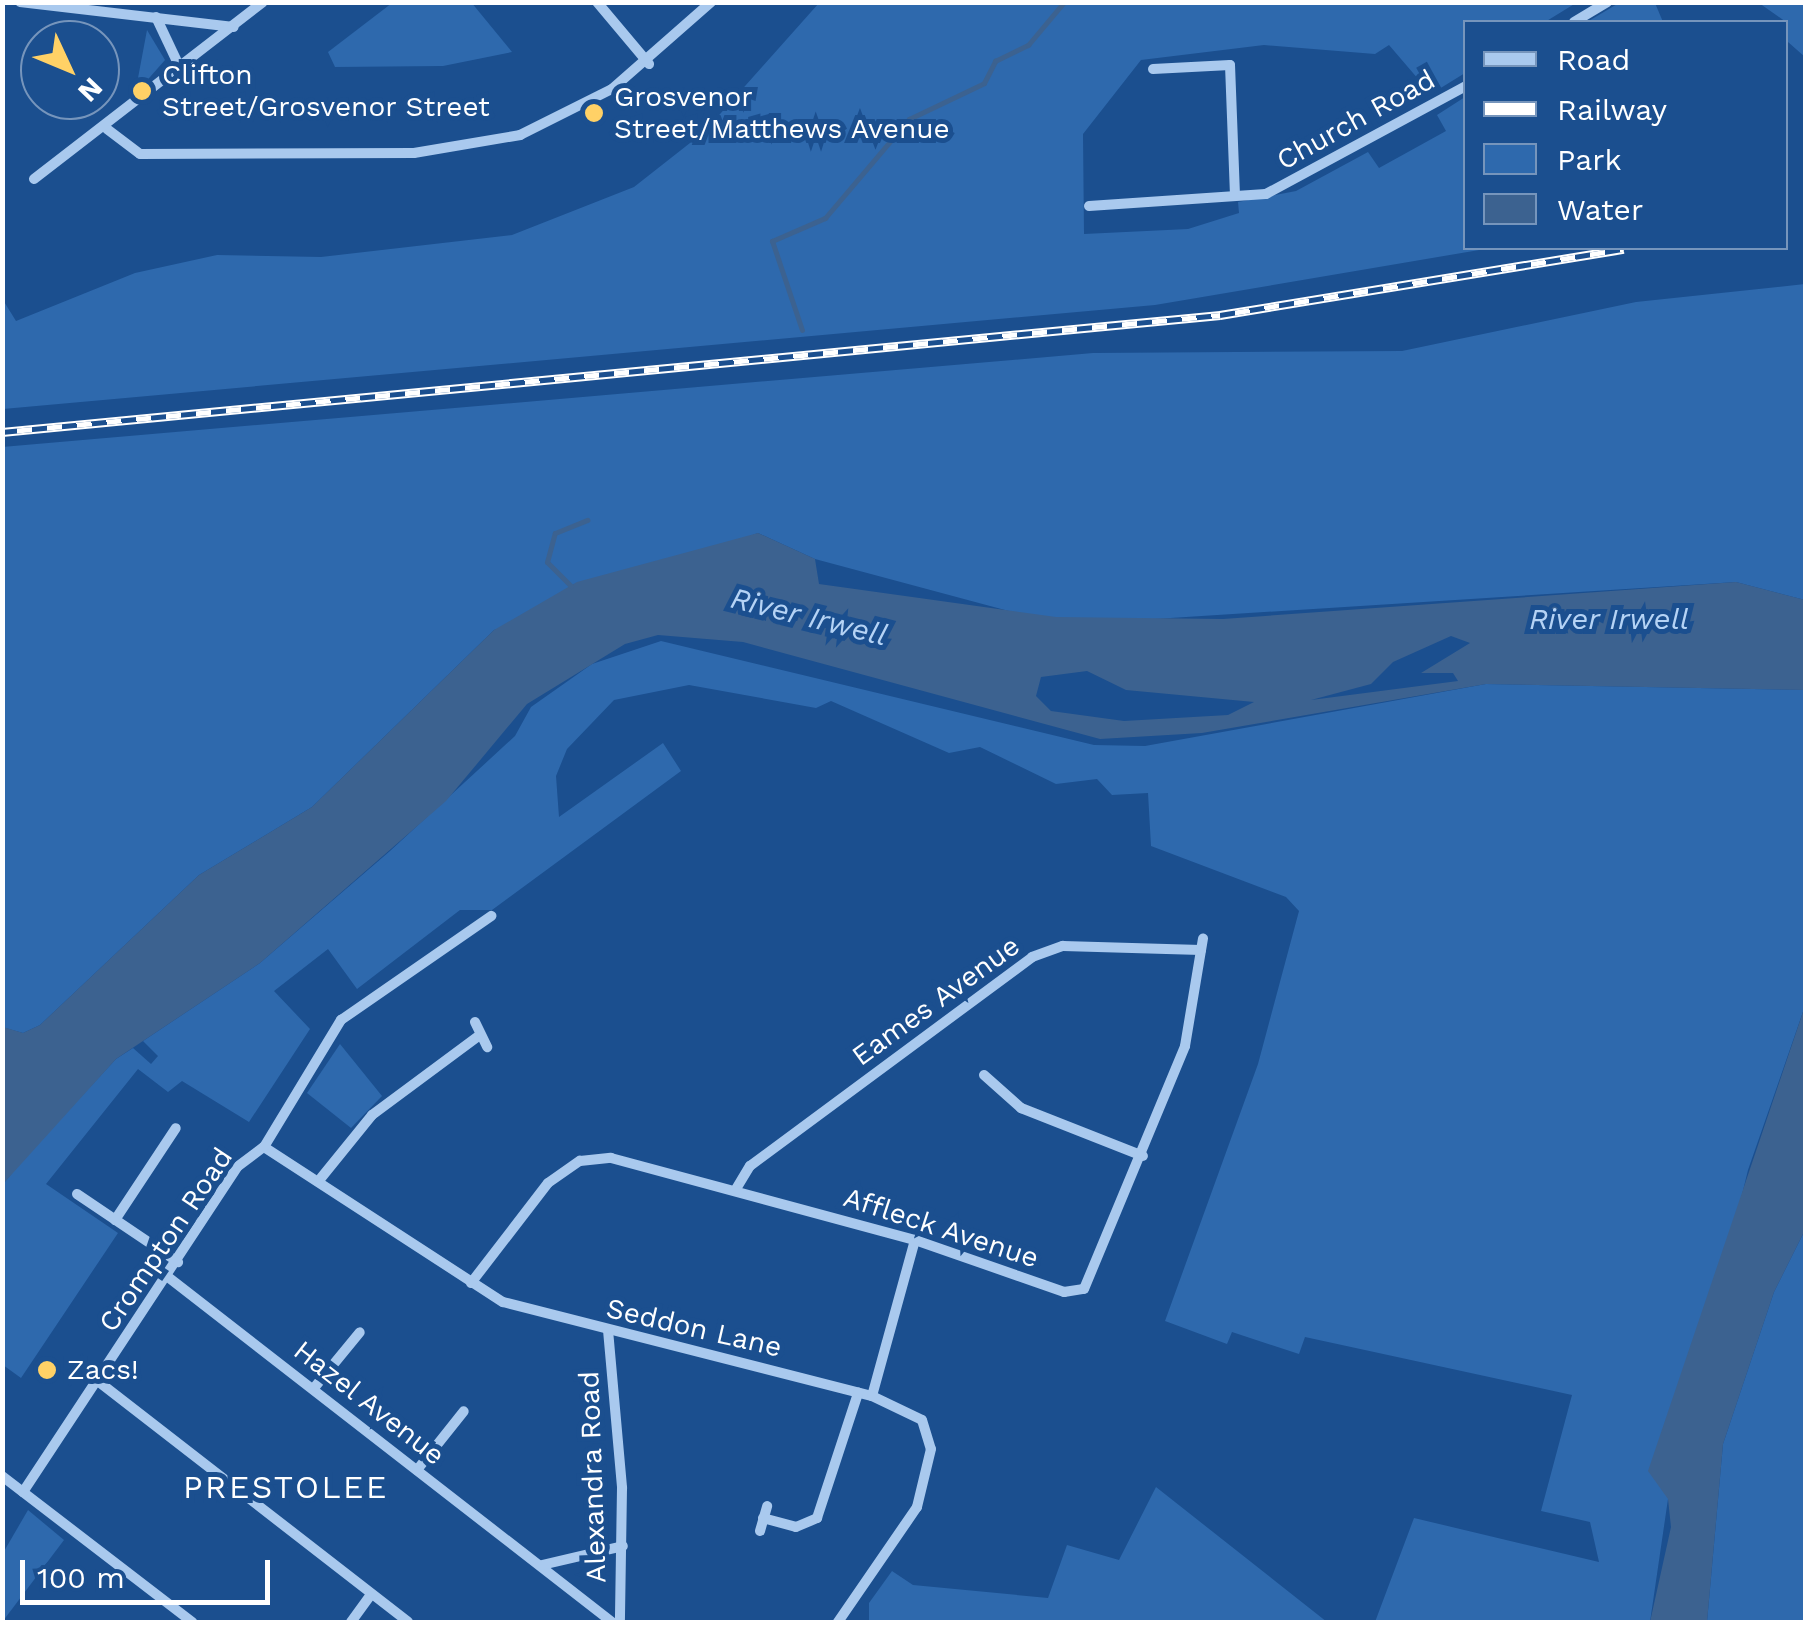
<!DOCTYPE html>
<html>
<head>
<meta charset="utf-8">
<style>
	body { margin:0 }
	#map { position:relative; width:1808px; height:1625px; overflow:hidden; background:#1b4f8f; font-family:"Work Sans",sans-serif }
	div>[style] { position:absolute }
	.green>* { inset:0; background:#2e69ad }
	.water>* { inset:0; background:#3c6290 }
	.stream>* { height:5px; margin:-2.5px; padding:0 2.5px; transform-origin:2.5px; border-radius:2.5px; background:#3c6290 }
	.street>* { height:10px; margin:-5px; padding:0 5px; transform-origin:5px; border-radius:5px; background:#a9c9ee }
	.rail>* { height:9px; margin-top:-4.5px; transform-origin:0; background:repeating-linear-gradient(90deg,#1b4f8f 0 15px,#fff 0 30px); box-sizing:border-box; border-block:2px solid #fff }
	.dots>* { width:28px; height:28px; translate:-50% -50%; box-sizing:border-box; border:5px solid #1b4f8f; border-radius:50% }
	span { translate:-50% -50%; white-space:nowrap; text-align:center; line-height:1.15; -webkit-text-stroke:10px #1b4f8f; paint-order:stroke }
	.poi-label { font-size:28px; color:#fff }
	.left { translate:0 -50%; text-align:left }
	.street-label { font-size:28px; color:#fff }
	.water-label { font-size:30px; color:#b5d3f5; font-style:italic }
	.quarter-label { font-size:32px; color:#fff; letter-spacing:2.5px }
	.frame { position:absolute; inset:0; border:5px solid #fff; pointer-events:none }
	.legend { position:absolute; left:1463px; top:20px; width:325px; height:230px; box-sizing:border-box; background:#1b4f8f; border:2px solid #7695bc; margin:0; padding:12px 18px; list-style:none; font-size:30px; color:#fff }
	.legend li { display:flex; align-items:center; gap:20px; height:50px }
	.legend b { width:50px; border:2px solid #7695bc }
	.north { position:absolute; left:20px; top:20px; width:100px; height:100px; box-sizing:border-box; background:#1b4f8f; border:2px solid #7695bc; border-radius:50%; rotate:134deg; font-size:28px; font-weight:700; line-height:40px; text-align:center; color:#fff }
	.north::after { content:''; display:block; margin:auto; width:35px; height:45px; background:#ffd166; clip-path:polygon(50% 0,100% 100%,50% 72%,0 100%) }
	.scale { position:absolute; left:20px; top:1560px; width:250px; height:45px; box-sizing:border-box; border:5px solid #fff; border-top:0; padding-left:12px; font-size:30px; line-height:35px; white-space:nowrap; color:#fff; -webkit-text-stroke:8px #1b4f8f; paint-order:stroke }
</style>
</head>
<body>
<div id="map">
	<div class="green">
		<i style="clip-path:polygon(471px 2px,512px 52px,443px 66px,335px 67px,328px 52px,392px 3px)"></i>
		<i style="clip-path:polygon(819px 3px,1576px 3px,1545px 22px,1466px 22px,1465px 73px,1431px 94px,1389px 45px,1375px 54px,1264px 45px,1141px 60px,1083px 134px,1084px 234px,1188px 229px,1239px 213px,1238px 202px,1296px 191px,1368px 152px,1379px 168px,1446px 131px,1437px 115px,1465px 97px,1466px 248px,1491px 248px,1155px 305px,3px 409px,3px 300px,16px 321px,135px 273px,217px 255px,321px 257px,512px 235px,634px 187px,704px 132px)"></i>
		<i style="clip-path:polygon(1619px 3px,1655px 3px,1663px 22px,1587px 22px)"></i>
		<i style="clip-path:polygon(1759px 3px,1805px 3px,1805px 57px,1788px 42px,1786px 22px)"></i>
		<i style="clip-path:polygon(147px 30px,165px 60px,135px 94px)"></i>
		<i style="clip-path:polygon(1805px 284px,1805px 600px,1736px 582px,1061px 625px,815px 559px,758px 533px,494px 630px,312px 807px,199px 875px,40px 1025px,23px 1033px,2px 1027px,2px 447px,1093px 353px,1402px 351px,1636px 302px)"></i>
		<i style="clip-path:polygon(661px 641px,1094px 745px,1145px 746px,1486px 684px,1805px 690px,1805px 1006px,1748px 1170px,1668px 1499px,1650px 1622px,1375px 1622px,1414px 1518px,1599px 1562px,1590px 1522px,1541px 1511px,1572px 1395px,1305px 1337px,1299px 1354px,1232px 1332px,1227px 1344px,1165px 1321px,1258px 1064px,1299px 911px,1286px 897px,1151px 846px,1148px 793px,1112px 795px,1097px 779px,1056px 784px,980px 747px,949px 753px,831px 701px,816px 708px,689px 685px,614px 700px,567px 749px,556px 776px,559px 817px,663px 743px,681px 771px,492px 910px,460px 910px,357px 989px,328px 949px,274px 991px,310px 1029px,249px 1122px,182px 1081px,168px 1092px,138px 1069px,46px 1184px,118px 1233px,21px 1378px,3px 1365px,3px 1184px,28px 1154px,116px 1059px,133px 1048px,151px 1064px,158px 1056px,143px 1041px,260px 963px,390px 851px,515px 736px,531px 707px,592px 664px)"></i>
		<i style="clip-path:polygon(340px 1044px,382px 1096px,351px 1128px,307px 1093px)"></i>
		<i style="clip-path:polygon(1805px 1230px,1805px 1622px,1707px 1622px,1723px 1444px,1774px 1292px)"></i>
		<i style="clip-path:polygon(1156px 1487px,1327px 1622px,869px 1620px,869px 1603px,892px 1571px,913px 1585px,1048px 1598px,1067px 1545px,1119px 1560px)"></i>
		<i style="clip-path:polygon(28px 1510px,64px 1540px,3px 1621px,3px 1553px)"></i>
	</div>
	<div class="water">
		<i style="clip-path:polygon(evenodd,758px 533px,815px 559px,819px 584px,1056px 617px,1223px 619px,1736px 582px,1805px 600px,1805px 690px,1486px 684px,1202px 733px,1100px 739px,743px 642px,658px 635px,625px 644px,527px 704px,446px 801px,260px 963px,116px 1059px,3px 1184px,3px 1027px,23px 1033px,40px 1025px,199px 875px,312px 807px,494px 630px,577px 582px,758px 533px,1451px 636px,1470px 643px,1421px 673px,1453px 673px,1458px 681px,1311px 700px,1371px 684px,1393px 662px,1451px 636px,758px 533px,1087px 671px,1126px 690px,1254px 702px,1228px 715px,1124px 721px,1051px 711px,1036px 696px,1041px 677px,1087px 671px)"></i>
		<i style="clip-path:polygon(1805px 1006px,1805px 1230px,1774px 1292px,1723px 1444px,1707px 1622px,1650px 1622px,1671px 1527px,1668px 1499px,1648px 1471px)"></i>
	</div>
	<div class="stream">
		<i style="left:802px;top:330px;width:94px;rotate:-108.6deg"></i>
		<i style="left:772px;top:241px;width:58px;rotate:-23.5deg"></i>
		<i style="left:825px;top:218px;width:130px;rotate:-49.7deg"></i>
		<i style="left:909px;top:119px;width:83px;rotate:-25.6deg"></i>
		<i style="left:984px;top:83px;width:25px;rotate:-63deg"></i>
		<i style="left:995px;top:61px;width:37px;rotate:-26deg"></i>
		<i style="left:1028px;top:45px;width:56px;rotate:-50.1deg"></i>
		<i style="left:571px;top:586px;width:34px;rotate:-135deg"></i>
		<i style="left:547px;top:562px;width:30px;rotate:-75deg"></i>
		<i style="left:555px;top:533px;width:35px;rotate:-22deg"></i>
	</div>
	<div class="street">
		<i style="left:20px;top:2px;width:215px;rotate:6.7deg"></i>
		<i style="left:597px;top:2px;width:81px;rotate:50deg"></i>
		<i style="left:156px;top:17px;width:59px;rotate:64.7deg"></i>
		<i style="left:1574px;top:22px;width:39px;rotate:-31deg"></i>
		<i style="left:1153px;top:69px;width:77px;rotate:-3deg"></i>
		<i style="left:1230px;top:65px;width:130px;rotate:87.8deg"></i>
		<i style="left:107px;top:129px;width:41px;rotate:37.1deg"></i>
		<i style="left:140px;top:154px;width:274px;rotate:-0.2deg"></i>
		<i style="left:414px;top:153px;width:108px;rotate:-9.6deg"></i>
		<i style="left:520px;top:135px;width:103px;rotate:-26.6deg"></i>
		<i style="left:612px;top:89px;width:132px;rotate:-41.3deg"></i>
		<i style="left:34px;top:179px;width:289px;rotate:-37.7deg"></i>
		<i style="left:1089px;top:206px;width:177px;rotate:-3.9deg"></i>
		<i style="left:1266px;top:194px;width:227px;rotate:-28.4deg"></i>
		<i style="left:475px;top:1022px;width:28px;rotate:64deg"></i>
		<i style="left:984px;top:1075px;width:50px;rotate:41.7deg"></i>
		<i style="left:1021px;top:1108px;width:131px;rotate:21.5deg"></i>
		<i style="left:264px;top:1147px;width:285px;rotate:33deg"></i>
		<i style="left:503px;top:1302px;width:381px;rotate:14.3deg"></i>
		<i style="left:872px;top:1396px;width:55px;rotate:25.6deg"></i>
		<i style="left:922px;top:1420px;width:30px;rotate:73deg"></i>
		<i style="left:931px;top:1449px;width:60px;rotate:103.6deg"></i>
		<i style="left:917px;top:1507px;width:140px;rotate:124.5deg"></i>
		<i style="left:264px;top:1147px;width:149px;rotate:-58.8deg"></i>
		<i style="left:341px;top:1020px;width:183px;rotate:-34.7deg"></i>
		<i style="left:321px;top:1178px;width:81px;rotate:-51deg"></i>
		<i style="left:372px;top:1115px;width:131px;rotate:-36.6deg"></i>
		<i style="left:736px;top:1189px;width:27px;rotate:-59deg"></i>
		<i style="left:750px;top:1166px;width:351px;rotate:-36.5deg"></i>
		<i style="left:1032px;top:957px;width:33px;rotate:-20deg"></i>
		<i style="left:1063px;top:946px;width:138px;rotate:1.7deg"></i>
		<i style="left:77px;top:1194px;width:122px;rotate:34deg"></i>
		<i style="left:115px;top:1220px;width:110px;rotate:-56.5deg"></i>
		<i style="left:168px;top:1277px;width:562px;rotate:37.85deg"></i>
		<i style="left:471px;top:1283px;width:126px;rotate:-52.4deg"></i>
		<i style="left:548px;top:1183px;width:39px;rotate:-35deg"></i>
		<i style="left:580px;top:1161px;width:31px;rotate:-6deg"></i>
		<i style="left:611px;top:1158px;width:315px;rotate:15.1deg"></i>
		<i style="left:915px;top:1240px;width:158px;rotate:19.2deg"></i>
		<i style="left:1064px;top:1292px;width:20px;rotate:-9deg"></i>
		<i style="left:1084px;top:1289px;width:263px;rotate:-67.4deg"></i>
		<i style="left:1185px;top:1046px;width:109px;rotate:-80.5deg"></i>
		<i style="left:608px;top:1330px;width:159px;rotate:84.9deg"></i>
		<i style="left:622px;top:1488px;width:134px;rotate:90.9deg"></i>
		<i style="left:99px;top:1382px;width:391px;rotate:37.8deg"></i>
		<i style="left:314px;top:1388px;width:72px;rotate:-50.6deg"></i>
		<i style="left:872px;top:1396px;width:162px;rotate:-74.6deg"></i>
		<i style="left:417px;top:1470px;width:75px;rotate:-51.5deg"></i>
		<i style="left:2px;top:1476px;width:240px;rotate:37.5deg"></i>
		<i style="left:23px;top:1492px;width:389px;rotate:-56.6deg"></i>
		<i style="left:237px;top:1167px;width:34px;rotate:-37deg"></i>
		<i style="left:763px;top:1518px;width:34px;rotate:15deg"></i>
		<i style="left:796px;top:1527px;width:23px;rotate:-23deg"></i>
		<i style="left:817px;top:1518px;width:132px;rotate:-71.8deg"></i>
		<i style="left:760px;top:1531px;width:26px;rotate:-74deg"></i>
		<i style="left:542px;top:1565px;width:83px;rotate:-13.2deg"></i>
		<i style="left:351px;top:1622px;width:34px;rotate:-54deg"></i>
	</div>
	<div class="rail">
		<i style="left:2px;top:432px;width:1224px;rotate:-5.49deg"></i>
		<i style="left:1220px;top:315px;width:409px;rotate:-9.3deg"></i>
	</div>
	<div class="dots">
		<i style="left:142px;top:91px;background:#ffd166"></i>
		<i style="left:594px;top:113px;background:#ffd166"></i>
		<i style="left:47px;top:1370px;background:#ffd166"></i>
	</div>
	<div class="poi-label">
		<span class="left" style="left:162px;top:91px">Clifton<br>Street/Grosvenor Street</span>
		<span class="left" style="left:614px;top:113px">Grosvenor<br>Street/Matthews Avenue</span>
		<span class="left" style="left:67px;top:1370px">Zacs!</span>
	</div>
	<div class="street-label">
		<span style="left:1356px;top:120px;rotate:-29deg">Church Road</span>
		<span style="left:936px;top:1001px;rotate:-36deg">Eames Avenue</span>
		<span style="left:941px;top:1228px;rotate:18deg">Affleck Avenue</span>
		<span style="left:166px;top:1240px;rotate:-56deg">Crompton Road</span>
		<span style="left:694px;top:1328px;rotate:13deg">Seddon Lane</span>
		<span style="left:369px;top:1403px;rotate:38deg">Hazel Avenue</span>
		<span style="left:593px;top:1477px;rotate:-92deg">Alexandra Road</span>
	</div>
	<div class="water-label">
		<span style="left:809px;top:617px;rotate:14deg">River Irwell</span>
		<span style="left:1609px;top:619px">River Irwell</span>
	</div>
	<div class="quarter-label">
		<span style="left:286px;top:1487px">PRESTOLEE</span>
	</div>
	<div class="frame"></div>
	<ul class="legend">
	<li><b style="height:12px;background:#a9c9ee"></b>Road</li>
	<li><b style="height:12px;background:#fff"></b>Railway</li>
	<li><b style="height:28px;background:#2e69ad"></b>Park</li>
	<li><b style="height:28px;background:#3c6290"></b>Water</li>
	</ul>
	<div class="north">N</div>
	<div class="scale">100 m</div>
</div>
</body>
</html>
